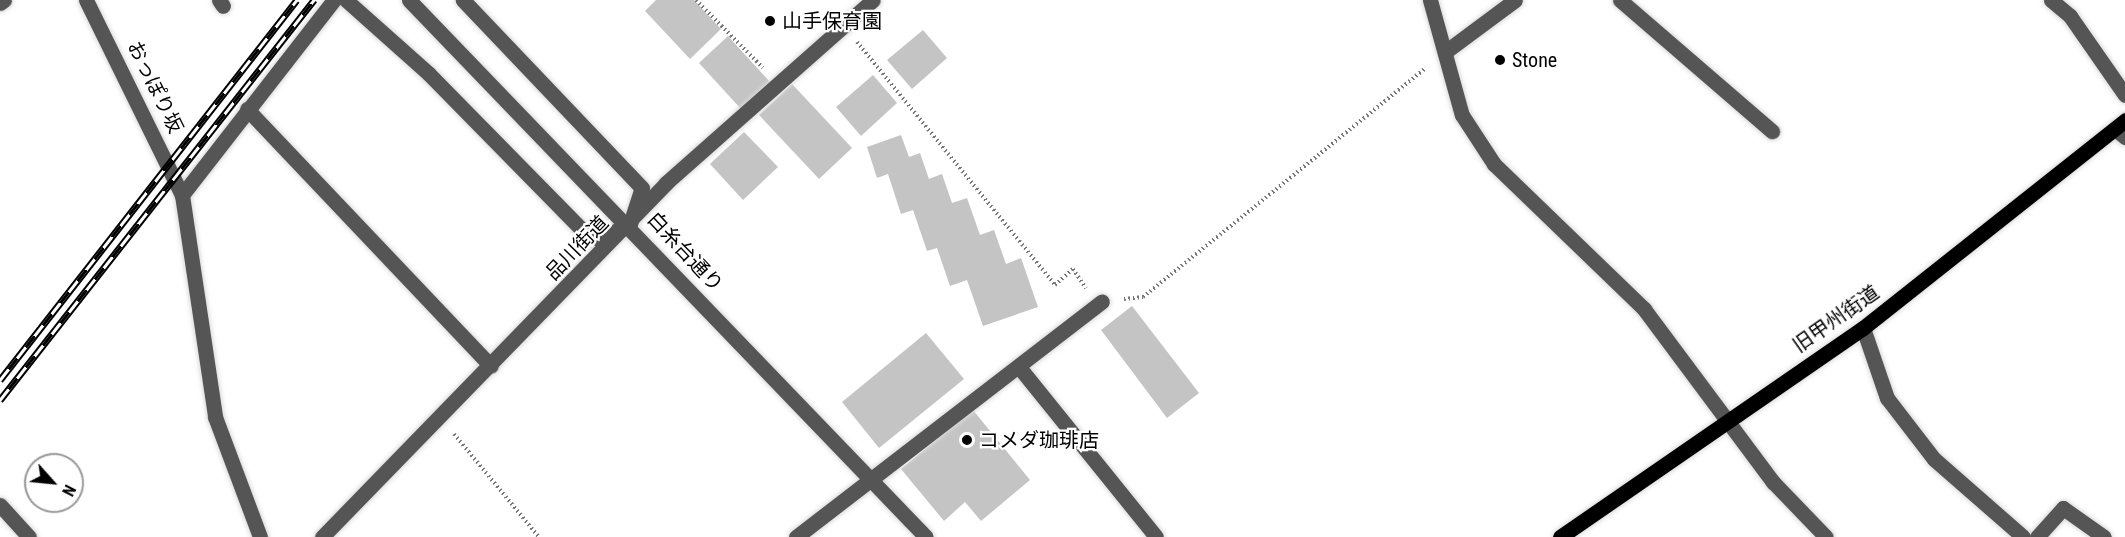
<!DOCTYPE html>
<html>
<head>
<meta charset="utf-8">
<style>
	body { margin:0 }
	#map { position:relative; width:2125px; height:537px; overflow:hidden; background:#fff; font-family:"Roboto Condensed","Noto Sans JP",sans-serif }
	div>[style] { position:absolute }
	.building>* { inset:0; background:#c4c4c4 }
	.path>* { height:4px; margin-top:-2px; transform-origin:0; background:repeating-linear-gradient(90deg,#777 0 1.5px,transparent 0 4.5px) }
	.roads { filter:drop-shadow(0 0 2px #dbdbdb) drop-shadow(0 0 2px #dbdbdb) }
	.minor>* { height:15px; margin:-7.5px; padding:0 7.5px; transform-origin:7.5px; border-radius:7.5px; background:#555 }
	.major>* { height:15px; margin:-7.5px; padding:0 7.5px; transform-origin:7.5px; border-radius:7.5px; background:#000 }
	.rail>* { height:7px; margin-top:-3.5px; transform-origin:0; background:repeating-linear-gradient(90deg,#fff 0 14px,#000 0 28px); box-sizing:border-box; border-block:2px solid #000 }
	.dots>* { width:16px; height:16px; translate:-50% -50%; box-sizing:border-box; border:3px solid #fff; border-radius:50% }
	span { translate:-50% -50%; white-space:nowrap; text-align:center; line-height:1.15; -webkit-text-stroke:4.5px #fff; paint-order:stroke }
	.poi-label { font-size:20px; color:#000 }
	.left { translate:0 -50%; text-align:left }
	.street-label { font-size:20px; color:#000 }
	.north { position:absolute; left:24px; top:453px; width:60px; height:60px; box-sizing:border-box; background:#fff; border:2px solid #999; border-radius:50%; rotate:117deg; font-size:16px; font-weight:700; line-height:24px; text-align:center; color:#000 }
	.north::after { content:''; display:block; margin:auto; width:21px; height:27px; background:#000; clip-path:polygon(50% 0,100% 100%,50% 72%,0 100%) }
</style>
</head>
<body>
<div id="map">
	<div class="building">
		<i style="clip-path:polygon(656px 0,694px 0,721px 29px,690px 59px,645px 11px)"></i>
		<i style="clip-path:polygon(923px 30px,947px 58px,912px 89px,887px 60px)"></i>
		<i style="clip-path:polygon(728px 36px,770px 82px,741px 109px,699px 63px)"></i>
		<i style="clip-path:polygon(873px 75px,897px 103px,861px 136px,836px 107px)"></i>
		<i style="clip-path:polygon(792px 84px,852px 148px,819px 179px,759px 115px)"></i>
		<i style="clip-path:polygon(744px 132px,778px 167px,743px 200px,710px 164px)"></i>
		<i style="clip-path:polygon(901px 135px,909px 157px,920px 153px,929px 179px,942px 174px,952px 203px,967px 198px,980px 235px,994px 230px,1006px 264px,1021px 258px,1038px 307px,983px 326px,967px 280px,950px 286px,937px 248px,927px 251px,913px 210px,901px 214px,888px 174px,877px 178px,867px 147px)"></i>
		<i style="clip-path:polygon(1132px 306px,1199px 393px,1167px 418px,1101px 330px)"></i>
		<i style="clip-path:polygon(926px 333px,964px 379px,879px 448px,842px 402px)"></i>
		<i style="clip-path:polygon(973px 410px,1030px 480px,981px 521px,965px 502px,944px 521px,901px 469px)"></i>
	</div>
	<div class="path">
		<i style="left:696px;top:0;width:95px;rotate:45.4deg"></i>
		<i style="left:857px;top:42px;width:313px;rotate:50.8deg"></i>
		<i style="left:1055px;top:285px;width:24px;rotate:-42deg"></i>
		<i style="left:1073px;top:269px;width:23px;rotate:56deg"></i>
		<i style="left:1124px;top:299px;width:19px;rotate:-6deg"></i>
		<i style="left:1143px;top:297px;width:364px;rotate:-39deg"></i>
		<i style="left:454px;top:434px;width:134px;rotate:50.5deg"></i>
	</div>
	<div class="roads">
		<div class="minor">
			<i style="left:86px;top:0;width:217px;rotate:63.8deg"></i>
			<i style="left:182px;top:195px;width:224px;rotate:81.5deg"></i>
			<i style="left:215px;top:417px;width:128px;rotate:69.4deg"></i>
			<i style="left:219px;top:0;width:7px;rotate:56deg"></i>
			<i style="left:346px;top:0;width:110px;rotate:41.7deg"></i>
			<i style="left:428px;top:73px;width:226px;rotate:45.5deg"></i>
			<i style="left:586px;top:234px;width:14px;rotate:21deg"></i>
			<i style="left:599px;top:239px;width:34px;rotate:-26deg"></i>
			<i style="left:630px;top:224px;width:38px;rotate:-72deg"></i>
			<i style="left:642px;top:188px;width:260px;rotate:-133.6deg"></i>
			<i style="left:409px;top:0;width:745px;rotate:46.09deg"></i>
			<i style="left:1430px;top:0;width:119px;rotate:74.5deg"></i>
			<i style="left:1462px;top:115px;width:59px;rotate:56.9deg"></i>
			<i style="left:1494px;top:164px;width:209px;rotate:44deg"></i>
			<i style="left:1644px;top:309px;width:216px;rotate:53.3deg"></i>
			<i style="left:1773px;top:482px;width:76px;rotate:46.1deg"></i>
			<i style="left:1620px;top:0;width:201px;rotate:40.8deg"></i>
			<i style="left:2051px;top:0;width:25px;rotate:40deg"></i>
			<i style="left:2070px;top:16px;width:96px;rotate:55.2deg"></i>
			<i style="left:0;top:3px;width:5px;rotate:-37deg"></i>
			<i style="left:1445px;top:52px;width:87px;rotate:-36.6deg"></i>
			<i style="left:247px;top:109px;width:354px;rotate:46.5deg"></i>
			<i style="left:2115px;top:129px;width:13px;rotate:39deg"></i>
			<i style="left:182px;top:195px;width:247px;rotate:-52.1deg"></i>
			<i style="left:1863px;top:328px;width:74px;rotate:71.1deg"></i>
			<i style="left:1887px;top:398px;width:77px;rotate:52.4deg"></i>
			<i style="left:1934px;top:459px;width:118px;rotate:41.2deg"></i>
			<i style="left:1019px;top:367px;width:218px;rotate:51.1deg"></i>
			<i style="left:0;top:505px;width:43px;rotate:47.8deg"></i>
			<i style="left:322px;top:537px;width:494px;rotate:-45.8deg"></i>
			<i style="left:666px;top:183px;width:276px;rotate:-41.5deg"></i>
			<i style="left:796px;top:537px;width:386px;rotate:-37.6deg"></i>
			<i style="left:2037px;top:537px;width:39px;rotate:-48deg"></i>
			<i style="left:2063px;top:508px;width:50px;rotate:35.3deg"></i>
		</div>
		<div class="major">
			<i style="left:1560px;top:537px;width:368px;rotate:-34.6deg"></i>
			<i style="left:1863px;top:328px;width:335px;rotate:-38.4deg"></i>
		</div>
	</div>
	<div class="rail">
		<i style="left:0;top:380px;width:482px;rotate:-52deg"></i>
		<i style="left:0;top:400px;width:509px;rotate:-51.87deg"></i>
	</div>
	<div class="dots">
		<i style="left:770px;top:21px;background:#000"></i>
		<i style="left:1500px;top:60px;background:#000"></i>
		<i style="left:967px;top:440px;background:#000"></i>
	</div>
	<div class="poi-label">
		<span class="left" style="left:782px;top:21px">山手保育園</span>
		<span class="left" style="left:1512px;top:60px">Stone</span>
		<span class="left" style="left:979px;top:440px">コメダ珈琲店</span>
	</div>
	<div class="street-label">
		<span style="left:155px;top:87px;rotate:64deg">おっぽり坂</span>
		<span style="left:577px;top:248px;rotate:-46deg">品川街道</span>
		<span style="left:685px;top:252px;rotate:47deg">白糸台通り</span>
		<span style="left:1836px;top:319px;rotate:-35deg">旧甲州街道</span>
	</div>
	<div class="north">N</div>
</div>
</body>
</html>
